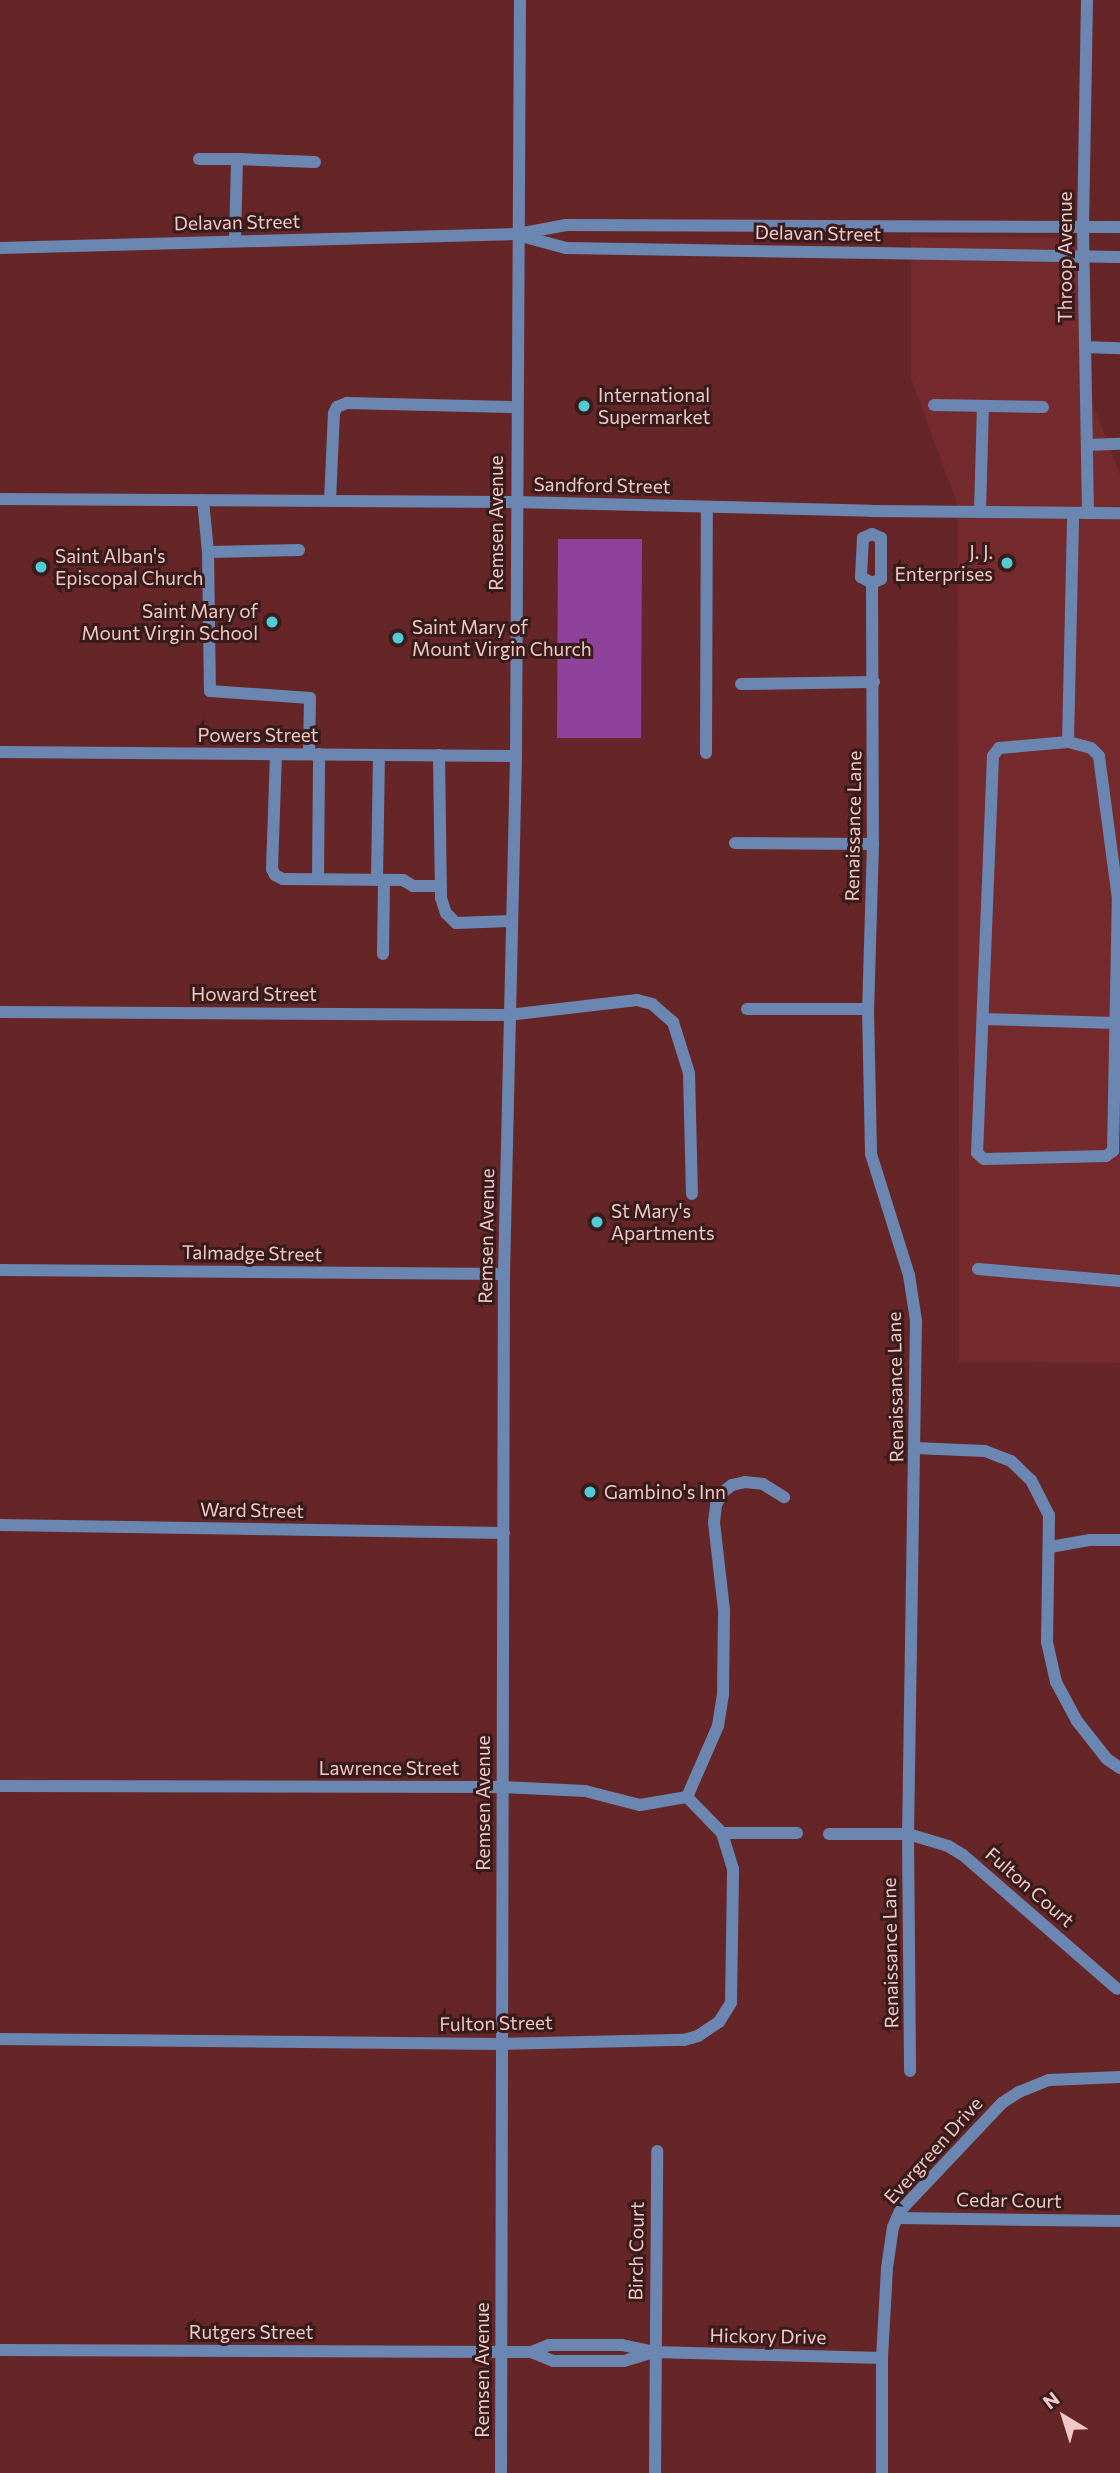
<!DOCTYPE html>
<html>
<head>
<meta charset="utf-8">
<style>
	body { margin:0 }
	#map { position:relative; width:1120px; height:2473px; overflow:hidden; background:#662627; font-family:Commissioner,sans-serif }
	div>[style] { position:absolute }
	.built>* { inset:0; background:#752b2e }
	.green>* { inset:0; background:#8e429b }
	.minor>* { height:12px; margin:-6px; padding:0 6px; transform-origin:6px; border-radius:6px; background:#6c86b2 }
	.dots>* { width:19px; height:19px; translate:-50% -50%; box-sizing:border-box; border:4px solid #381b1b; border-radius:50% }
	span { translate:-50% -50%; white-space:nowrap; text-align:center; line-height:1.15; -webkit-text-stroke:6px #381b1b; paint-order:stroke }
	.street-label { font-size:19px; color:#f1c8c6 }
	.poi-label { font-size:19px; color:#f1c8c6 }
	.left { translate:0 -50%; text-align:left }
	.right { translate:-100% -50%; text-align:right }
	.north { position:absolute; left:1029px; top:2382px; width:70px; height:70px; -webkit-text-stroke:5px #381b1b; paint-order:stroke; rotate:322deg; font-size:19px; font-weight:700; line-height:28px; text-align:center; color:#f1c8c6 }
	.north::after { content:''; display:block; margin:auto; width:24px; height:32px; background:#f1c8c6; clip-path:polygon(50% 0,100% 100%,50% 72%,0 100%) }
</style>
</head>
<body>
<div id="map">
	<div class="built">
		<i style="clip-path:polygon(911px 237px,1084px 238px,1082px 375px,1120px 475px,1120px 1363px,959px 1362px,958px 506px,911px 378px)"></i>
	</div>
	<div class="green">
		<i style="clip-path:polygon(558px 539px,642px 539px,641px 738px,557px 738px)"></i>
	</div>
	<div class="minor">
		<i style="left:1087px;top:0;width:227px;rotate:91deg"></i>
		<i style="left:1083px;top:227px;width:286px;rotate:89deg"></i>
		<i style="left:199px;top:159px;width:38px"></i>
		<i style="left:521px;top:236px;width:47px;rotate:14.9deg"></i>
		<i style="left:566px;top:248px;width:554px;rotate:0.93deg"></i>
		<i style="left:235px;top:241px;width:82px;rotate:-88.6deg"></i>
		<i style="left:237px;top:159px;width:78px;rotate:2.2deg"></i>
		<i style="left:0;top:248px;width:518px;rotate:-1.55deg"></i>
		<i style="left:518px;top:234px;width:49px;rotate:-10.6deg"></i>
		<i style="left:566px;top:225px;width:554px;rotate:0.21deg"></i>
		<i style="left:1085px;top:347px;width:35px;rotate:2deg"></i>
		<i style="left:934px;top:405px;width:109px;rotate:1.1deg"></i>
		<i style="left:1087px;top:445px;width:33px;rotate:-2deg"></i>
		<i style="left:0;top:499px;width:515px;rotate:0.33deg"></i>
		<i style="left:515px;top:502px;width:356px;rotate:1.4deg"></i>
		<i style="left:871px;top:511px;width:249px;rotate:0.5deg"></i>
		<i style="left:203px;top:500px;width:52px;rotate:84.5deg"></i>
		<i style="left:330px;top:501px;width:88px;rotate:-87.4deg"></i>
		<i style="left:334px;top:413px;width:7px;rotate:-63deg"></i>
		<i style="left:337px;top:407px;width:11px;rotate:-22deg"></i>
		<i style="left:347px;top:403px;width:169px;rotate:1.4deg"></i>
		<i style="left:980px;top:512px;width:106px;rotate:-88.4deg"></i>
		<i style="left:872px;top:534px;width:10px;rotate:156deg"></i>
		<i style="left:863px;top:538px;width:39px;rotate:93deg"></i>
		<i style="left:861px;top:577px;width:13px;rotate:29deg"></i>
		<i style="left:872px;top:534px;width:10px;rotate:24deg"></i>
		<i style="left:881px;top:538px;width:41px;rotate:90deg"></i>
		<i style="left:881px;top:579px;width:10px;rotate:156deg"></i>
		<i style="left:299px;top:550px;width:91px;rotate:178.7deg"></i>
		<i style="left:208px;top:552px;width:139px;rotate:89.2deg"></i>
		<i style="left:210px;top:691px;width:100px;rotate:4deg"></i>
		<i style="left:310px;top:698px;width:56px;rotate:91deg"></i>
		<i style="left:872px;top:583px;width:261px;rotate:89.8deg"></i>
		<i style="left:873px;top:844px;width:165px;rotate:91.7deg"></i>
		<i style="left:868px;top:1009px;width:145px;rotate:88.8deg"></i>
		<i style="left:871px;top:1154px;width:127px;rotate:72.6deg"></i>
		<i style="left:909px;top:1275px;width:47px;rotate:81.3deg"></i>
		<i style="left:916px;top:1321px;width:513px;rotate:90.89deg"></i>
		<i style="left:908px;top:1834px;width:237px;rotate:89.5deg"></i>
		<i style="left:741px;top:684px;width:133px;rotate:-0.9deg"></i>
		<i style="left:1068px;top:742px;width:69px;rotate:175deg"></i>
		<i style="left:999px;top:748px;width:10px;rotate:127deg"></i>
		<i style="left:993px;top:756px;width:397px;rotate:92.3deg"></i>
		<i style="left:977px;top:1153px;width:9px;rotate:41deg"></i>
		<i style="left:984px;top:1159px;width:122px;rotate:-1.4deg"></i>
		<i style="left:1106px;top:1156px;width:9px;rotate:-36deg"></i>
		<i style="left:1113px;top:1151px;width:252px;rotate:-88.9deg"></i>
		<i style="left:1118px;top:899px;width:144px;rotate:-97.6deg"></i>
		<i style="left:1099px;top:756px;width:11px;rotate:-135deg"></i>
		<i style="left:1091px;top:748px;width:24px;rotate:-165deg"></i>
		<i style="left:1068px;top:742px;width:229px;rotate:-88.7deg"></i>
		<i style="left:0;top:752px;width:516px;rotate:0.44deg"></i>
		<i style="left:706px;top:753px;width:246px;rotate:-89.8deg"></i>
		<i style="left:276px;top:754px;width:115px;rotate:92deg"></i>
		<i style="left:272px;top:869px;width:7px;rotate:63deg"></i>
		<i style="left:275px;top:875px;width:9px;rotate:27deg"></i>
		<i style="left:283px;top:879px;width:120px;rotate:0.5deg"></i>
		<i style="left:403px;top:880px;width:12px;rotate:31deg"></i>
		<i style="left:413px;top:886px;width:27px"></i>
		<i style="left:439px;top:755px;width:143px;rotate:89.2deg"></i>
		<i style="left:441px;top:898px;width:16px;rotate:72deg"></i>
		<i style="left:446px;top:913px;width:14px;rotate:45deg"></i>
		<i style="left:456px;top:923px;width:55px;rotate:-2.1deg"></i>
		<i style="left:735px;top:843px;width:138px;rotate:0.4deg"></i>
		<i style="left:318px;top:879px;width:125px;rotate:-89.5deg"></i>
		<i style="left:377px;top:880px;width:125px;rotate:-89.1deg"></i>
		<i style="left:383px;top:954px;width:74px;rotate:-89.2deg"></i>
		<i style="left:747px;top:1009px;width:121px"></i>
		<i style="left:0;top:1012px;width:508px;rotate:0.34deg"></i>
		<i style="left:508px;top:1015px;width:130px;rotate:-6.6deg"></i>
		<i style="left:637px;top:1000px;width:16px;rotate:15deg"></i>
		<i style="left:652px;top:1004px;width:28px;rotate:41deg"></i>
		<i style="left:673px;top:1022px;width:53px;rotate:72.6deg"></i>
		<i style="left:689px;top:1073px;width:121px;rotate:88.6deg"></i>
		<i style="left:983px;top:1019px;width:132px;rotate:1.7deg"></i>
		<i style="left:978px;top:1269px;width:143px;rotate:4.8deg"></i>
		<i style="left:0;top:1270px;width:504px;rotate:0.45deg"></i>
		<i style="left:915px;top:1448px;width:70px;rotate:2.5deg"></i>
		<i style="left:985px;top:1451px;width:28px;rotate:21deg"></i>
		<i style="left:1011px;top:1461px;width:28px;rotate:44deg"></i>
		<i style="left:1031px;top:1480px;width:39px;rotate:63deg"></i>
		<i style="left:1049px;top:1515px;width:127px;rotate:90.9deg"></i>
		<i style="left:1047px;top:1642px;width:41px;rotate:77.3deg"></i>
		<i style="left:1056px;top:1682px;width:44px;rotate:61.7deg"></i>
		<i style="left:1077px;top:1721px;width:48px;rotate:51.7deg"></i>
		<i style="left:1107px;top:1759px;width:16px;rotate:35deg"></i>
		<i style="left:0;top:1525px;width:504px;rotate:0.91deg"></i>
		<i style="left:1050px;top:1547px;width:41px;rotate:-9.9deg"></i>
		<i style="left:1090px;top:1540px;width:30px"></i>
		<i style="left:0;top:1786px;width:503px;rotate:0.11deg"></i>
		<i style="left:503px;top:1787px;width:82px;rotate:2.8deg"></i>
		<i style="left:585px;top:1791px;width:57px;rotate:14.3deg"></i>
		<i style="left:640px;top:1805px;width:48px;rotate:-9.7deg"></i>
		<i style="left:687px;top:1797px;width:77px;rotate:-66.4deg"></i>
		<i style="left:718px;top:1726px;width:31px;rotate:-81deg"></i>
		<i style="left:723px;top:1695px;width:85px;rotate:-89.3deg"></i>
		<i style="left:724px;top:1610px;width:89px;rotate:-96.5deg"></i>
		<i style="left:714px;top:1522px;width:17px;rotate:-83deg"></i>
		<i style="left:716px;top:1505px;width:15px;rotate:-62deg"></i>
		<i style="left:723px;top:1492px;width:11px;rotate:-38deg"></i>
		<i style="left:732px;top:1485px;width:13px;rotate:-13deg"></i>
		<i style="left:745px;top:1482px;width:18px;rotate:6deg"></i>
		<i style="left:763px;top:1484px;width:25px;rotate:32deg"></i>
		<i style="left:722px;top:1833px;width:75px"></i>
		<i style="left:829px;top:1834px;width:79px"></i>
		<i style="left:908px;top:1834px;width:42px;rotate:16.7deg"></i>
		<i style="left:948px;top:1846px;width:17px;rotate:31deg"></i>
		<i style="left:963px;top:1855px;width:204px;rotate:41deg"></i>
		<i style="left:0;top:2039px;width:501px;rotate:0.57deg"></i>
		<i style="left:501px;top:2044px;width:183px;rotate:-1.3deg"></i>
		<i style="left:684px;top:2040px;width:15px;rotate:-16deg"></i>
		<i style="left:698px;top:2036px;width:25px;rotate:-34deg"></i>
		<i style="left:719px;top:2022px;width:22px;rotate:-58deg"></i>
		<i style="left:731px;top:2003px;width:134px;rotate:-89.1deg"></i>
		<i style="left:733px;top:1869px;width:38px;rotate:-107deg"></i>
		<i style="left:722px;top:1833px;width:50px;rotate:-134.2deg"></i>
		<i style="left:897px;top:2218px;width:223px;rotate:0.8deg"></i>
		<i style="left:0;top:2350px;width:531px;rotate:0.22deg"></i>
		<i style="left:531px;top:2352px;width:19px;rotate:-21deg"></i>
		<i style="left:549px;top:2345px;width:73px"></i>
		<i style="left:622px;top:2345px;width:33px;rotate:12deg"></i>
		<i style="left:654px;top:2352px;width:228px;rotate:1.5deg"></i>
		<i style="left:531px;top:2352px;width:24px;rotate:22deg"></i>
		<i style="left:553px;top:2361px;width:71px"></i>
		<i style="left:624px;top:2361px;width:31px;rotate:-17deg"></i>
		<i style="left:501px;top:2473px;width:1199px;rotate:-89.86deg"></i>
		<i style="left:504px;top:1274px;width:518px;rotate:-88.67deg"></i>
		<i style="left:516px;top:756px;width:756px;rotate:-89.7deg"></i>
		<i style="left:655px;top:2473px;width:322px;rotate:-89.6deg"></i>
		<i style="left:882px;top:2473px;width:115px;rotate:-90deg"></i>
		<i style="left:882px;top:2358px;width:90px;rotate:-86.8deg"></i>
		<i style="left:887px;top:2268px;width:41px;rotate:-81.7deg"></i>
		<i style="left:893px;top:2227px;width:17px;rotate:-66deg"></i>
		<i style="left:900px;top:2211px;width:149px;rotate:-46.6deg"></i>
		<i style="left:1002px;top:2103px;width:20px;rotate:-33deg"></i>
		<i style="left:1019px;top:2092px;width:32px;rotate:-22deg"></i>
		<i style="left:1049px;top:2080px;width:71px;rotate:-2.4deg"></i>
	</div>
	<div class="dots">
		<i style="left:584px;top:406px;background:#51ccd4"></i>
		<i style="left:1007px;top:563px;background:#51ccd4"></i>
		<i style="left:41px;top:567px;background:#51ccd4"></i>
		<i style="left:272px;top:622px;background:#51ccd4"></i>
		<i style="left:398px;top:638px;background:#51ccd4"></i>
		<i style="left:597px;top:1222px;background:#51ccd4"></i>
		<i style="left:590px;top:1492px;background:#51ccd4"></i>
	</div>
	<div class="street-label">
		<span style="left:237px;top:222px;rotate:-1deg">Delavan Street</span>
		<span style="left:818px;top:233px;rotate:1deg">Delavan Street</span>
		<span style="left:1065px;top:257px;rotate:-90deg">Throop Avenue</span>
		<span style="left:602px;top:485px;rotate:1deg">Sandford Street</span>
		<span style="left:496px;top:523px;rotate:-90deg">Remsen Avenue</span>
		<span style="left:258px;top:735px">Powers Street</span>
		<span style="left:853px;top:826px;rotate:-89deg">Renaissance Lane</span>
		<span style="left:254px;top:994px">Howard Street</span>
		<span style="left:486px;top:1236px;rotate:-89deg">Remsen Avenue</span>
		<span style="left:252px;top:1253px;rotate:1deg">Talmadge Street</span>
		<span style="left:895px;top:1387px;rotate:-91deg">Renaissance Lane</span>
		<span style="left:252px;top:1510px;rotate:1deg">Ward Street</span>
		<span style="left:389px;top:1768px">Lawrence Street</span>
		<span style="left:483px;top:1803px;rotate:-90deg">Remsen Avenue</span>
		<span style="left:1030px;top:1887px;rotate:41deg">Fulton Court</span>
		<span style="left:890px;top:1953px;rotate:-91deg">Renaissance Lane</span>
		<span style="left:496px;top:2023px;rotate:-1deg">Fulton Street</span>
		<span style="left:933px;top:2150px;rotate:-48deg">Evergreen Drive</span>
		<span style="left:1009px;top:2200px;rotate:1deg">Cedar Court</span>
		<span style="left:636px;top:2251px;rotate:-89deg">Birch Court</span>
		<span style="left:251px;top:2332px">Rutgers Street</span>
		<span style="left:768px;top:2336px;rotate:1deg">Hickory Drive</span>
		<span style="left:482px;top:2370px;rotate:-90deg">Remsen Avenue</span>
	</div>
	<div class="poi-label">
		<span class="left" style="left:598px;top:406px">International<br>Supermarket</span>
		<span class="right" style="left:993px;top:563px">J. J.<br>Enterprises</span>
		<span class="left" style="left:55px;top:567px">Saint Alban's<br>Episcopal Church</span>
		<span class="right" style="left:258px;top:622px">Saint Mary of<br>Mount Virgin School</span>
		<span class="left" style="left:412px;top:638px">Saint Mary of<br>Mount Virgin Church</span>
		<span class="left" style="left:611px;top:1222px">St Mary's<br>Apartments</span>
		<span class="left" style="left:604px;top:1492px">Gambino's Inn</span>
	</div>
	<div class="north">N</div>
</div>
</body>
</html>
